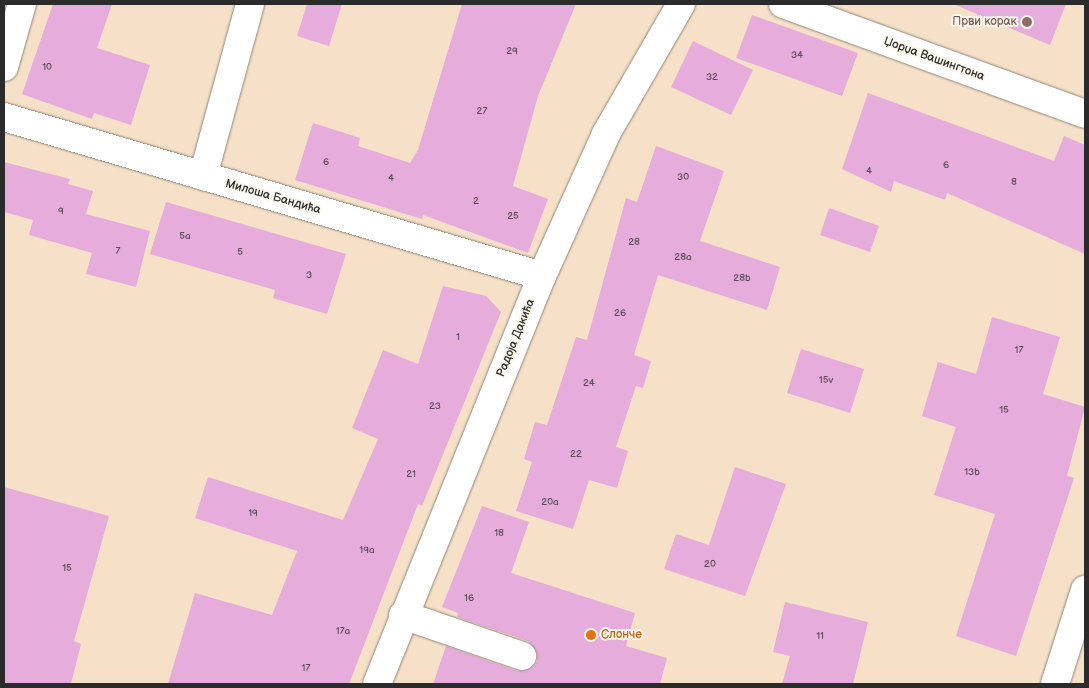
<!DOCTYPE html>
<html>
<head>
<meta charset="utf-8">
<style>
	body { margin:0 }
	#map { position:relative; width:1089px; height:688px; overflow:hidden; background:#f6e0c7; font-family:"Balsamiq Sans",sans-serif }
	div>[style] { position:absolute }
	.building>* { inset:0; background:#e6acdc }
	.roads { filter:drop-shadow(0 0 1px #908679) drop-shadow(0 0 1px #908679) }
	.minor>* { height:28px; margin:-14px; padding:0 14px; transform-origin:14px; border-radius:14px; background:#fff }
	.dots>* { width:14px; height:14px; translate:-50% -50%; box-sizing:border-box; border:2px solid #fbf7ec; border-radius:50% }
	span { translate:-50% -50%; white-space:nowrap; text-align:center; line-height:1.15; -webkit-text-stroke:4px #fbf7ec; paint-order:stroke }
	.number-label { font-size:10px; color:#5a4b57 }
	.number-label span { -webkit-text-stroke-width:0 }
	.education-label { font-size:12px; color:#785e54 }
	.right { translate:-100% -50%; text-align:right }
	.street-label { font-size:12px; color:#2b2b2b }
	.food-label { font-size:12px; color:#c56008 }
	.left { translate:0 -50%; text-align:left }
	.frame { position:absolute; inset:0; border:5px solid #2b2b2b; pointer-events:none }
</style>
</head>
<body>
<div id="map">
	<div class="building">
		<i style="clip-path:polygon(53px 4px,112px 4px,97px 48px,150px 65px,131px 125px,94px 113px,92px 119px,22px 94px)"></i>
		<i style="clip-path:polygon(307px 4px,342px 4px,329px 46px,297px 36px)"></i>
		<i style="clip-path:polygon(462px 4px,576px 4px,538px 96px,513px 186px,548px 199px,528px 253px,423px 215px,422px 219px,295px 180px,313px 123px,360px 138px,358px 146px,410px 163px,418px 150px)"></i>
		<i style="clip-path:polygon(953px 4px,1066px 4px,1050px 45px)"></i>
		<i style="clip-path:polygon(752px 15px,858px 53px,842px 96px,736px 58px)"></i>
		<i style="clip-path:polygon(693px 41px,753px 70px,731px 115px,671px 87px)"></i>
		<i style="clip-path:polygon(868px 93px,1054px 161px,1064px 136px,1085px 145px,1085px 254px,947px 193px,945px 200px,894px 181px,891px 192px,842px 169px)"></i>
		<i style="clip-path:polygon(656px 146px,724px 171px,700px 241px,780px 267px,767px 310px,658px 275px,634px 355px,651px 361px,643px 388px,636px 386px,616px 447px,628px 451px,617px 488px,589px 480px,573px 529px,516px 511px,532px 462px,524px 459px,535px 422px,547px 425px,576px 337px,587px 340px,626px 198px,637px 202px)"></i>
		<i style="clip-path:polygon(4px 162px,70px 179px,68px 184px,93px 191px,86px 214px,150px 231px,136px 287px,86px 274px,92px 253px,29px 235px,33px 220px,4px 212px)"></i>
		<i style="clip-path:polygon(166px 202px,346px 254px,327px 314px,273px 298px,275px 290px,150px 254px)"></i>
		<i style="clip-path:polygon(829px 208px,879px 226px,870px 252px,820px 235px)"></i>
		<i style="clip-path:polygon(443px 286px,486px 296px,501px 312px,422px 506px,418px 504px,349px 684px,168px 684px,195px 593px,272px 615px,297px 551px,195px 518px,208px 477px,343px 520px,378px 439px,352px 428px,383px 350px,418px 364px)"></i>
		<i style="clip-path:polygon(992px 317px,1060px 337px,1043px 394px,1085px 407px,1067px 476px,1074px 478px,1016px 656px,956px 636px,995px 514px,934px 495px,956px 427px,922px 416px,938px 362px,976px 374px)"></i>
		<i style="clip-path:polygon(801px 349px,864px 369px,850px 413px,787px 393px)"></i>
		<i style="clip-path:polygon(735px 467px,786px 484px,745px 596px,664px 569px,676px 534px,709px 545px)"></i>
		<i style="clip-path:polygon(4px 487px,109px 516px,74px 641px,81px 644px,71px 684px,4px 684px)"></i>
		<i style="clip-path:polygon(482px 506px,529px 522px,511px 573px,635px 613px,626px 646px,667px 658px,660px 684px,433px 684px,446px 646px,517px 671px,532px 668px,537px 661px,537px 653px,528px 641px,457px 617px,458px 613px,442px 607px)"></i>
		<i style="clip-path:polygon(785px 602px,868px 622px,853px 684px,782px 684px,790px 656px,773px 652px)"></i>
	</div>
	<div class="roads">
		<div class="minor">
			<i style="left:783px;top:4px;width:321px;rotate:20deg"></i>
			<i style="left:4px;top:67px;width:66px;rotate:-74.1deg"></i>
			<i style="left:4px;top:117px;width:561px;rotate:16.46deg"></i>
			<i style="left:203px;top:176px;width:178px;rotate:-74.7deg"></i>
			<i style="left:403px;top:615px;width:126px;rotate:19deg"></i>
			<i style="left:377px;top:684px;width:440px;rotate:-68deg"></i>
			<i style="left:542px;top:276px;width:156px;rotate:-65.7deg"></i>
			<i style="left:606px;top:134px;width:150px;rotate:-60deg"></i>
			<i style="left:1055px;top:684px;width:99px;rotate:-72.3deg"></i>
		</div>
	</div>
	<div class="dots">
		<i style="left:1027px;top:22px;background:#8d6e63"></i>
		<i style="left:591px;top:635px;background:#e8710a"></i>
	</div>
	<div class="number-label">
		<span style="left:512px;top:52px">29</span>
		<span style="left:797px;top:56px">34</span>
		<span style="left:47px;top:68px">10</span>
		<span style="left:712px;top:78px">32</span>
		<span style="left:482px;top:112px">27</span>
		<span style="left:326px;top:163px">6</span>
		<span style="left:946px;top:166px">6</span>
		<span style="left:869px;top:172px">4</span>
		<span style="left:683px;top:178px">30</span>
		<span style="left:391px;top:179px">4</span>
		<span style="left:1014px;top:183px">8</span>
		<span style="left:476px;top:202px">2</span>
		<span style="left:61px;top:212px">9</span>
		<span style="left:513px;top:217px">25</span>
		<span style="left:185px;top:237px">5a</span>
		<span style="left:634px;top:243px">28</span>
		<span style="left:118px;top:252px">7</span>
		<span style="left:240px;top:253px">5</span>
		<span style="left:683px;top:258px">28a</span>
		<span style="left:309px;top:276px">3</span>
		<span style="left:742px;top:279px">28b</span>
		<span style="left:620px;top:314px">26</span>
		<span style="left:458px;top:338px">1</span>
		<span style="left:1019px;top:351px">17</span>
		<span style="left:826px;top:381px">15v</span>
		<span style="left:589px;top:384px">24</span>
		<span style="left:435px;top:407px">23</span>
		<span style="left:1004px;top:411px">15</span>
		<span style="left:576px;top:455px">22</span>
		<span style="left:972px;top:473px">13b</span>
		<span style="left:411px;top:475px">21</span>
		<span style="left:550px;top:503px">20a</span>
		<span style="left:253px;top:514px">19</span>
		<span style="left:499px;top:534px">18</span>
		<span style="left:367px;top:551px">19a</span>
		<span style="left:710px;top:565px">20</span>
		<span style="left:67px;top:569px">15</span>
		<span style="left:469px;top:599px">16</span>
		<span style="left:343px;top:632px">17a</span>
		<span style="left:820px;top:637px">11</span>
		<span style="left:306px;top:669px">17</span>
	</div>
	<div class="education-label">
		<span class="right" style="left:1017px;top:22px">Први корак</span>
	</div>
	<div class="street-label">
		<span style="left:934px;top:59px;rotate:20deg">Џорџа Вашингтона</span>
		<span style="left:273px;top:197px;rotate:16deg">Милоша Бандића</span>
		<span style="left:516px;top:338px;rotate:-68deg">Радоја Дакића</span>
	</div>
	<div class="food-label">
		<span class="left" style="left:601px;top:635px">Слонче</span>
	</div>
	<div class="frame"></div>
</div>
</body>
</html>
